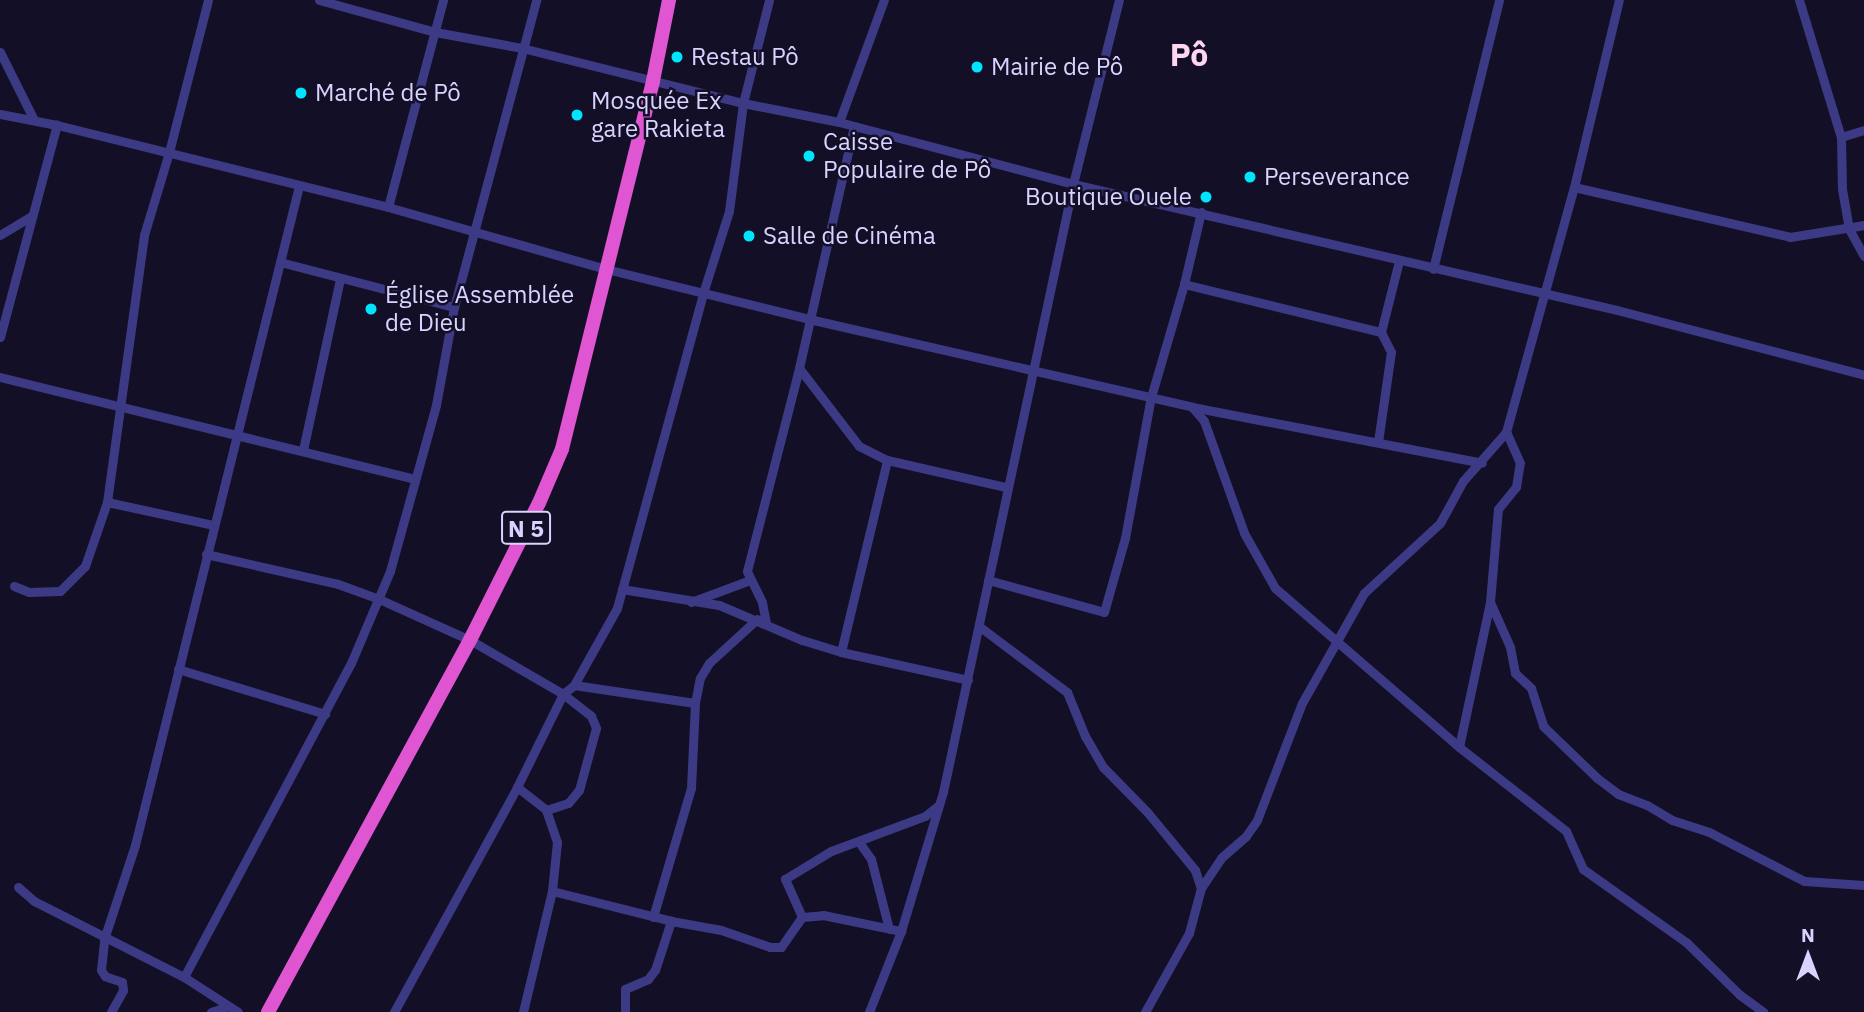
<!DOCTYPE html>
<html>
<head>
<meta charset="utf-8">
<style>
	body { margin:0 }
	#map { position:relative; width:1864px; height:1012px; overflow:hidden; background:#130f26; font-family:"IBM Plex Sans",sans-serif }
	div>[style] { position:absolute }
	.minor>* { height:9px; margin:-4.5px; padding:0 4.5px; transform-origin:4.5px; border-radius:4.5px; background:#3d3a85 }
	.trunk>* { height:14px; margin:-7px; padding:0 7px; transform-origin:7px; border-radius:7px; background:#e055d1 }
	.dots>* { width:19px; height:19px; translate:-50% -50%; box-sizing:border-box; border:4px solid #130f26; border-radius:50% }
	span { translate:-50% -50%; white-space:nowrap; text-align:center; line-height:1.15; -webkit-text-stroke:5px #130f26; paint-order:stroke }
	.shield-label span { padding:2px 5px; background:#130f26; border:2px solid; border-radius:5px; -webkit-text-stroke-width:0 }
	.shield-label { font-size:23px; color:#d9d4ff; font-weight:700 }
	.poi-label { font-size:24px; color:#d9d4ff }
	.left { translate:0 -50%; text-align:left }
	.right { translate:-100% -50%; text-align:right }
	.district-label { font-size:32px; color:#ffd6f0; font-weight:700 }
	.north { position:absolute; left:1773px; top:921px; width:70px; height:70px; -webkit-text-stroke:5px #130f26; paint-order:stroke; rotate:0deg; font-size:19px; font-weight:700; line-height:28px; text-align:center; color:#d9d4ff }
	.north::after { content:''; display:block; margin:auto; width:24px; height:32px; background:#d9d4ff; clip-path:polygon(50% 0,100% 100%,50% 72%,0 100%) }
</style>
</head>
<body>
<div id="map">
	<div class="minor">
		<i style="left:319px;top:0;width:120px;rotate:15.4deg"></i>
		<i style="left:435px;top:32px;width:88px;rotate:10.4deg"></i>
		<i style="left:522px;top:48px;width:228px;rotate:14deg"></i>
		<i style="left:743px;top:103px;width:98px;rotate:11.2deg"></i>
		<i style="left:839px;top:122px;width:242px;rotate:14.8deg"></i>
		<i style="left:1073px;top:184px;width:558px;rotate:13.04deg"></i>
		<i style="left:1617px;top:310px;width:255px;rotate:14.7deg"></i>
		<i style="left:1799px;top:0;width:143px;rotate:73deg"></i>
		<i style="left:1841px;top:137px;width:52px;rotate:88.9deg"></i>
		<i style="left:1842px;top:189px;width:41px;rotate:80.1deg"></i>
		<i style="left:1849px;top:229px;width:31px;rotate:61deg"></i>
		<i style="left:0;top:52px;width:76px;rotate:63.4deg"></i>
		<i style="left:0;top:114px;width:58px;rotate:10.9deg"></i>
		<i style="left:839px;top:122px;width:130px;rotate:-69.8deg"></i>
		<i style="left:1841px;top:137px;width:24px;rotate:-17deg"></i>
		<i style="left:1574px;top:187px;width:222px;rotate:13deg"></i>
		<i style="left:1790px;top:237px;width:75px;rotate:-9.2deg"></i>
		<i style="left:388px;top:207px;width:214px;rotate:-75.1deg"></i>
		<i style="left:0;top:235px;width:37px;rotate:-31deg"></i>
		<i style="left:280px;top:262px;width:180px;rotate:14.5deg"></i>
		<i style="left:1433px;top:269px;width:277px;rotate:-76.2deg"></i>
		<i style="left:1184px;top:284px;width:203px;rotate:13.7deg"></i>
		<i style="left:0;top:337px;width:220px;rotate:-75deg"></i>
		<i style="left:57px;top:125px;width:341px;rotate:13.9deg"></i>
		<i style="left:388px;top:207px;width:227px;rotate:15.9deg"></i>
		<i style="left:606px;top:269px;width:209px;rotate:13.8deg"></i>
		<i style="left:809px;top:319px;width:393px;rotate:12.9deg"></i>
		<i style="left:1192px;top:407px;width:295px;rotate:10.9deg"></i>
		<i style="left:799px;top:368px;width:98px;rotate:52.4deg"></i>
		<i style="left:859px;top:446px;width:31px;rotate:27deg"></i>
		<i style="left:887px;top:460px;width:122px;rotate:12.8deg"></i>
		<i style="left:0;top:377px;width:427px;rotate:13.8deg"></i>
		<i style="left:1192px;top:407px;width:18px;rotate:49deg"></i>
		<i style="left:1204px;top:421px;width:119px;rotate:70.3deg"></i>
		<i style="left:1244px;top:533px;width:63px;rotate:60.6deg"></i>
		<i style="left:1275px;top:588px;width:243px;rotate:40.8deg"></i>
		<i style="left:1459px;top:747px;width:136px;rotate:38.1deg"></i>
		<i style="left:1566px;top:831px;width:42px;rotate:65.9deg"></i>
		<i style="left:1583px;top:869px;width:128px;rotate:35.4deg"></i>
		<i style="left:1687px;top:943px;width:74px;rotate:44.5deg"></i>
		<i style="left:1740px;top:995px;width:29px;rotate:36deg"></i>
		<i style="left:1378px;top:442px;width:91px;rotate:-81.8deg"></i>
		<i style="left:1391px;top:352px;width:22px;rotate:-117deg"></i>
		<i style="left:1381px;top:332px;width:73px;rotate:-75.8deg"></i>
		<i style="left:303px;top:450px;width:175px;rotate:-77.8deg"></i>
		<i style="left:107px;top:502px;width:108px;rotate:12.2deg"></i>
		<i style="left:206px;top:554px;width:135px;rotate:12.8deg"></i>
		<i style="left:338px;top:584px;width:44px;rotate:20.1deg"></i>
		<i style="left:379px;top:599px;width:100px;rotate:24.3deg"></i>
		<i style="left:470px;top:640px;width:108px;rotate:30.1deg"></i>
		<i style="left:563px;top:694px;width:36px;rotate:38deg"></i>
		<i style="left:591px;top:716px;width:13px;rotate:67deg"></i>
		<i style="left:596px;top:728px;width:64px;rotate:105.3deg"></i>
		<i style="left:579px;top:790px;width:17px;rotate:130deg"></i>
		<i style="left:568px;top:803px;width:23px;rotate:162deg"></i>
		<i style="left:988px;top:580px;width:120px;rotate:15.4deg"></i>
		<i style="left:1104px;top:612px;width:77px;rotate:-74.2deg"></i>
		<i style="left:1125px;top:538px;width:143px;rotate:-79.6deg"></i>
		<i style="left:1151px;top:397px;width:118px;rotate:-73.7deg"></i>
		<i style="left:1184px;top:284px;width:74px;rotate:-76.7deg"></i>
		<i style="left:14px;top:586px;width:16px;rotate:22deg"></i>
		<i style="left:29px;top:592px;width:31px;rotate:-2deg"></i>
		<i style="left:60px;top:591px;width:35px;rotate:-45deg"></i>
		<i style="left:85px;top:566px;width:68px;rotate:-71deg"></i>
		<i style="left:107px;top:502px;width:270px;rotate:-82.1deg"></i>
		<i style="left:144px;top:235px;width:87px;rotate:-73.2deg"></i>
		<i style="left:169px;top:152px;width:157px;rotate:-75.6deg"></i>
		<i style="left:622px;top:589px;width:98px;rotate:9.4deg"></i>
		<i style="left:719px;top:605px;width:90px;rotate:22.9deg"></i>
		<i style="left:802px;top:640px;width:41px;rotate:17.1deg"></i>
		<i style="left:841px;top:652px;width:130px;rotate:12.4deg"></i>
		<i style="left:691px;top:602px;width:63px;rotate:-20.4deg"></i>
		<i style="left:1490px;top:602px;width:49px;rotate:66deg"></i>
		<i style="left:1510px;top:647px;width:26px;rotate:79deg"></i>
		<i style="left:1515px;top:673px;width:22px;rotate:43deg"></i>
		<i style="left:1531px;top:688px;width:40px;rotate:72deg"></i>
		<i style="left:1543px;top:726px;width:75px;rotate:43.9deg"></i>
		<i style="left:1597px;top:778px;width:26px;rotate:37deg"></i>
		<i style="left:1618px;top:794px;width:31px;rotate:21deg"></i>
		<i style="left:1647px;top:805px;width:29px;rotate:31deg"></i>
		<i style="left:1672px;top:820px;width:39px;rotate:18deg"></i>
		<i style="left:1709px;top:832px;width:107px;rotate:27.3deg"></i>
		<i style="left:1804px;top:881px;width:60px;rotate:3.8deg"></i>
		<i style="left:766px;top:623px;width:21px;rotate:-101deg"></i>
		<i style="left:762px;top:602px;width:34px;rotate:-116deg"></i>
		<i style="left:747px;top:571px;width:210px;rotate:-75.6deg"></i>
		<i style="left:799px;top:368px;width:248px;rotate:-77.2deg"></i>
		<i style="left:980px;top:627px;width:109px;rotate:36.8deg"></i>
		<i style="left:1067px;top:692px;width:48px;rotate:67.8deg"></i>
		<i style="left:1085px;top:736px;width:36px;rotate:60deg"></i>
		<i style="left:1103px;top:767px;width:64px;rotate:45.6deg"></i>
		<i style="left:1148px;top:813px;width:74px;rotate:50.5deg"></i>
		<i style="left:1195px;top:870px;width:19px;rotate:72deg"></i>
		<i style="left:841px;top:652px;width:197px;rotate:-76.5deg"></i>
		<i style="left:178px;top:669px;width:154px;rotate:17deg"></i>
		<i style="left:574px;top:685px;width:122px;rotate:8.5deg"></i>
		<i style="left:1459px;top:747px;width:148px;rotate:-77.9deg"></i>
		<i style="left:1490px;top:602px;width:93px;rotate:-85.1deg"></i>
		<i style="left:1498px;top:509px;width:28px;rotate:-51deg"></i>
		<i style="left:1516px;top:487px;width:24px;rotate:-81deg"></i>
		<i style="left:1520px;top:463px;width:34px;rotate:-114deg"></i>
		<i style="left:517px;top:787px;width:37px;rotate:38deg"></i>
		<i style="left:546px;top:810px;width:34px;rotate:71deg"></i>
		<i style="left:557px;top:842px;width:49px;rotate:95.8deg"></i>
		<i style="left:552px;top:891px;width:124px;rotate:103.5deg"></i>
		<i style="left:859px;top:842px;width:21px;rotate:55deg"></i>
		<i style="left:871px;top:859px;width:72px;rotate:75.6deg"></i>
		<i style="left:18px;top:887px;width:21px;rotate:41deg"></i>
		<i style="left:34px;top:901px;width:168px;rotate:26.9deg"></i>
		<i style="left:184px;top:977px;width:64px;rotate:32.9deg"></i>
		<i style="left:552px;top:891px;width:123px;rotate:14.1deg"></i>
		<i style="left:671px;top:921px;width:51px;rotate:10.2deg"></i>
		<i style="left:721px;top:930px;width:52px;rotate:19.1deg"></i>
		<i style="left:770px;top:947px;width:11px"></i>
		<i style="left:781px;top:947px;width:37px;rotate:-55deg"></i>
		<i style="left:802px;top:917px;width:21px;rotate:-5deg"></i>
		<i style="left:823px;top:915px;width:80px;rotate:11.6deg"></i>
		<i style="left:653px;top:917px;width:134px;rotate:-73.6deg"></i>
		<i style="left:691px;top:788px;width:85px;rotate:-87.3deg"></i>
		<i style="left:695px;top:703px;width:25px;rotate:-79deg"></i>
		<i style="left:700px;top:678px;width:17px;rotate:-59deg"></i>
		<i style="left:709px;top:663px;width:65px;rotate:-42.5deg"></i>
		<i style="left:802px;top:917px;width:42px;rotate:-114.1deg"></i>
		<i style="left:785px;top:879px;width:54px;rotate:-31.3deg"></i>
		<i style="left:831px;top:851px;width:100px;rotate:-20.4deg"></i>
		<i style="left:925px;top:816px;width:18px;rotate:-38deg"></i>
		<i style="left:184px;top:977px;width:356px;rotate:-62deg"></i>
		<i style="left:351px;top:663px;width:100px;rotate:-67deg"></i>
		<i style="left:390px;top:571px;width:172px;rotate:-74.5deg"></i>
		<i style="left:436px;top:405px;width:100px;rotate:-79.6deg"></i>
		<i style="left:454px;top:307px;width:318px;rotate:-75deg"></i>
		<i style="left:111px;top:1012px;width:25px;rotate:-61deg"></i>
		<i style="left:123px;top:990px;width:8px;rotate:-97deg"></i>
		<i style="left:122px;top:982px;width:18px;rotate:-161deg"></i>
		<i style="left:105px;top:976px;width:7px;rotate:-124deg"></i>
		<i style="left:101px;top:970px;width:31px;rotate:-84deg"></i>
		<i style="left:104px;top:939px;width:99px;rotate:-71.7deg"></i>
		<i style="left:135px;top:845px;width:679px;rotate:-76.03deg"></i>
		<i style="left:211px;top:1012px;width:18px;rotate:-19deg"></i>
		<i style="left:394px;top:1012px;width:256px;rotate:-61.3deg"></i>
		<i style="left:517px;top:787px;width:104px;rotate:-63.7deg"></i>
		<i style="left:563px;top:694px;width:14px;rotate:-39deg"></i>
		<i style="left:574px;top:685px;width:88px;rotate:-60.8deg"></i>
		<i style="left:617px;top:608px;width:327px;rotate:-74.7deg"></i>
		<i style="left:703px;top:293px;width:86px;rotate:-72.4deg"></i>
		<i style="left:729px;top:211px;width:109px;rotate:-82.6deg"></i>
		<i style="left:743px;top:103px;width:106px;rotate:-75.8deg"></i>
		<i style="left:625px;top:1012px;width:23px;rotate:-90deg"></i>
		<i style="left:625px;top:989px;width:25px;rotate:-23deg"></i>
		<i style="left:648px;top:979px;width:11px;rotate:-52deg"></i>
		<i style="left:655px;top:970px;width:52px;rotate:-71.9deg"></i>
		<i style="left:869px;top:1012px;width:87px;rotate:-68.4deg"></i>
		<i style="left:901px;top:931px;width:145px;rotate:-73.2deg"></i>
		<i style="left:943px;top:792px;width:622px;rotate:-77.93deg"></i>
		<i style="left:1073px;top:184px;width:190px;rotate:-76deg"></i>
		<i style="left:1145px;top:1012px;width:90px;rotate:-60.9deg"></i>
		<i style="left:1189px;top:933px;width:47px;rotate:-75.1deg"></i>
		<i style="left:1201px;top:888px;width:37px;rotate:-56deg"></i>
		<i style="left:1222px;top:857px;width:32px;rotate:-41deg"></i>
		<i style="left:1246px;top:836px;width:19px;rotate:-55deg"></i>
		<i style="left:1257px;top:820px;width:125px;rotate:-69deg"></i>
		<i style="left:1302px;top:703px;width:126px;rotate:-60.6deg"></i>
		<i style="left:1364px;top:593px;width:103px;rotate:-42.6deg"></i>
		<i style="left:1440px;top:523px;width:48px;rotate:-61.3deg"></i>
		<i style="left:1463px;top:481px;width:65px;rotate:-48.7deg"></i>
		<i style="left:1506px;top:432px;width:254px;rotate:-74.5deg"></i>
		<i style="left:1574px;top:187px;width:192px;rotate:-76.5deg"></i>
	</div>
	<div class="trunk">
		<i style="left:268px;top:1012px;width:423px;rotate:-61.5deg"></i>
		<i style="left:470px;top:640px;width:153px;rotate:-63.3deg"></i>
		<i style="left:539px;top:503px;width:59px;rotate:-66.9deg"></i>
		<i style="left:562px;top:449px;width:379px;rotate:-76.1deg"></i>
		<i style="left:653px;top:81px;width:83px;rotate:-78.8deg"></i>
	</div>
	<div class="dots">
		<i style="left:677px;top:57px;background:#00e5ff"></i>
		<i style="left:977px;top:67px;background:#00e5ff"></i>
		<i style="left:301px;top:93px;background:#00e5ff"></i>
		<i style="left:577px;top:115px;background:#00e5ff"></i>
		<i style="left:809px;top:156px;background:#00e5ff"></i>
		<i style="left:1250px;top:177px;background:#00e5ff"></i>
		<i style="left:1206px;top:197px;background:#00e5ff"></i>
		<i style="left:749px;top:236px;background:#00e5ff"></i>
		<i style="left:371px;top:309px;background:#00e5ff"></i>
	</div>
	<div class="shield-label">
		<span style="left:526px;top:528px">N 5</span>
	</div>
	<div class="poi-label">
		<span class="left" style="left:691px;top:57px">Restau Pô</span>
		<span class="left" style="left:991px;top:67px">Mairie de Pô</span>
		<span class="left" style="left:315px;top:93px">Marché de Pô</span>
		<span class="left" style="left:591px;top:115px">Mosquée Ex<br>gare Rakieta</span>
		<span class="left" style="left:823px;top:156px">Caisse<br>Populaire de Pô</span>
		<span class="left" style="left:1264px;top:177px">Perseverance</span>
		<span class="right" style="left:1192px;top:197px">Boutique Ouele</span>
		<span class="left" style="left:763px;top:236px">Salle de Cinéma</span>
		<span class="left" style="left:385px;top:309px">Église Assemblée<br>de Dieu</span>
	</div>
	<div class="district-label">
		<span style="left:1189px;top:54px">Pô</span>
	</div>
	<div class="north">N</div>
</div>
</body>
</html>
